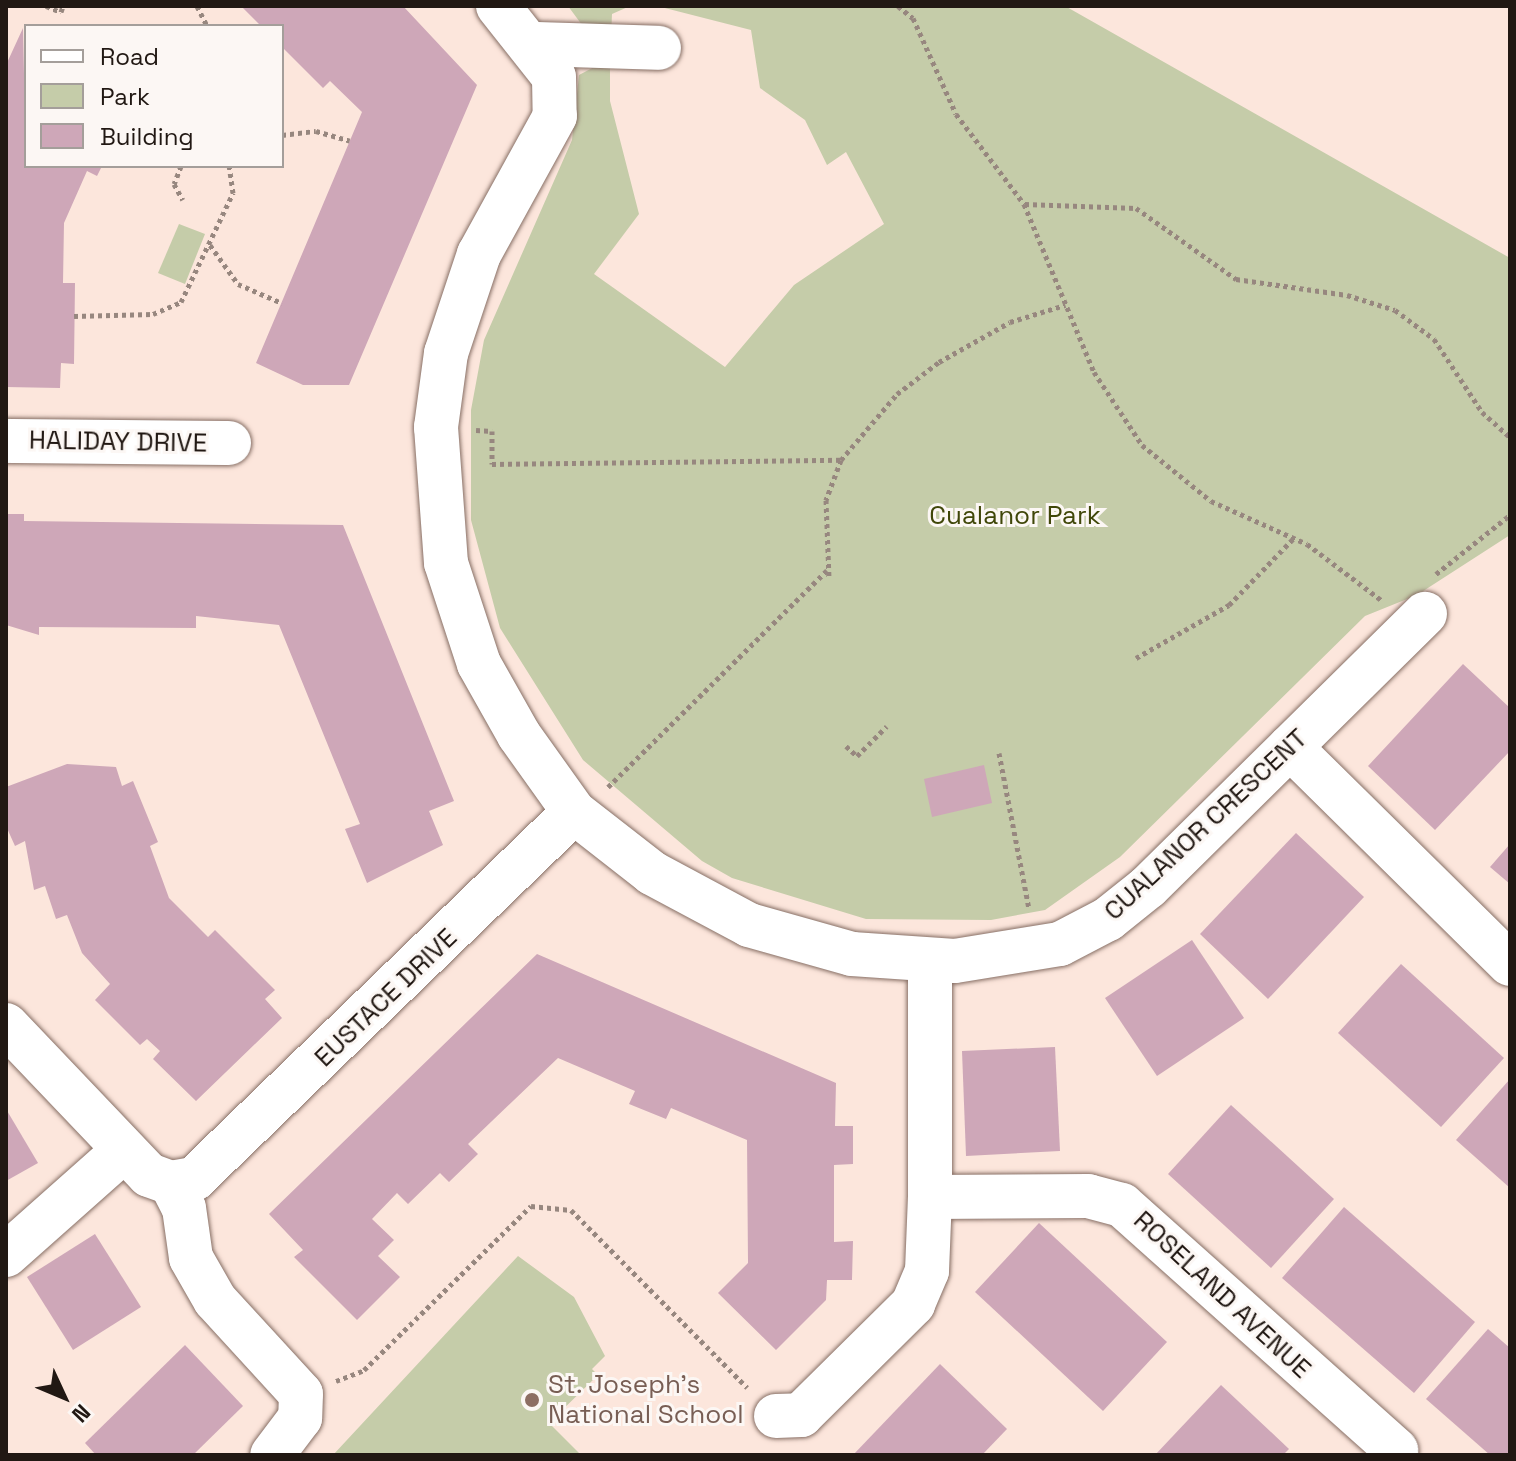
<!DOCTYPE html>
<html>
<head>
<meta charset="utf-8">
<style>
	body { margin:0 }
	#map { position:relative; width:1516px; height:1461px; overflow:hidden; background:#fce6dc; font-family:"Space Grotesk",sans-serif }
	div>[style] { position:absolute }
	.green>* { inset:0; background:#c5cca9 }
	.building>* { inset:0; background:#cea7b8 }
	.path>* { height:5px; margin-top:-2.5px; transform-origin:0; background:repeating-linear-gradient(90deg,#97877f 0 4px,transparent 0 8px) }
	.roads { filter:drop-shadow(0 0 2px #876f65) drop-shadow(0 0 2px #876f65) }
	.minor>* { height:44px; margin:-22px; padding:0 22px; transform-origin:22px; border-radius:22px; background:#fff }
	.dots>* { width:22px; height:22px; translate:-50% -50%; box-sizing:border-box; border:4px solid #fcf7f4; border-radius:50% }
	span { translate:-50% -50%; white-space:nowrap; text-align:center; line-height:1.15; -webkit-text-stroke:6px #fcf7f4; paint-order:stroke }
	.street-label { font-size:26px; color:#211813 }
	.park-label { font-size:26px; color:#404709 }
	.education-label { font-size:26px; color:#785e54 }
	.left { translate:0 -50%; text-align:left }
	.frame { position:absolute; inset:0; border:8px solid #211813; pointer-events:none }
	.legend { position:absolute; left:24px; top:24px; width:260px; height:144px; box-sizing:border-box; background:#fcf7f4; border:2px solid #a49e9a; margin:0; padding:10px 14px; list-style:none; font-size:24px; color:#211813 }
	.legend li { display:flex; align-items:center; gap:16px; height:40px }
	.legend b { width:40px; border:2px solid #a49e9a }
	.north { position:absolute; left:24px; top:1357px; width:80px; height:80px; -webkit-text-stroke:6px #fcf7f4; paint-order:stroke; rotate:134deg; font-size:22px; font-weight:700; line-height:32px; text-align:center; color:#211813 }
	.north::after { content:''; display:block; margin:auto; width:28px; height:36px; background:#211813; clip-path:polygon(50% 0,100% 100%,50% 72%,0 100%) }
</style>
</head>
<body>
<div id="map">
	<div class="green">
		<i style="clip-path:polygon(568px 6px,630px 6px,612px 14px,611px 36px,582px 25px)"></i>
		<i style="clip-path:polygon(657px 6px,1065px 6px,1510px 258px,1510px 535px,1417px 595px,1365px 616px,1120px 857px,1045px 910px,991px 920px,866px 919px,732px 878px,702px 861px,583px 760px,500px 628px,471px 520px,471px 410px,484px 340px,572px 140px,579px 75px,598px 65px,610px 66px,610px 101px,639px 214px,594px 274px,725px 367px,794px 285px,884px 224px,846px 152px,827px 165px,805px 120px,760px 88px,751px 30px)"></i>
		<i style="clip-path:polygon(179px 224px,205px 234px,185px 284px,158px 273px)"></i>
		<i style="clip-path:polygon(518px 1256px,574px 1297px,605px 1356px,592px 1369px,598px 1375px,549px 1423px,581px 1455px,333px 1455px)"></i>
	</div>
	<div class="building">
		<i style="clip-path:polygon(241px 6px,403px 6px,477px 85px,349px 385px,303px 385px,256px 363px,362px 112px,330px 81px,323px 88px,282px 47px,282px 26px,261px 26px)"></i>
		<i style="clip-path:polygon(23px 28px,26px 166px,102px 166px,97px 176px,87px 171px,64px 223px,63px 283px,75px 283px,74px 364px,61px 363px,60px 388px,6px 387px,6px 65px)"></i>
		<i style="clip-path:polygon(6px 514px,24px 514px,24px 521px,343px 525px,454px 801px,429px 811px,443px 845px,367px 883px,345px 829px,360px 824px,279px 625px,196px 616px,196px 628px,39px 627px,39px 635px,6px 625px)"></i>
		<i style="clip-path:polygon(1463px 664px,1510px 708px,1510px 751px,1435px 830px,1368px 766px)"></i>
		<i style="clip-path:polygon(67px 764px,116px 767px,122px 786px,133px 781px,158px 842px,150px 846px,169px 898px,208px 937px,215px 930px,275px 990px,265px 999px,282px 1018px,196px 1101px,153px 1059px,160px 1051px,147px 1039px,140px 1045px,95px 1000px,110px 984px,82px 953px,67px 915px,56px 919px,45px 886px,34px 890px,25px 841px,15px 846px,6px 826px,6px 787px)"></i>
		<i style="clip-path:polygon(984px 765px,992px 803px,932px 817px,924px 779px)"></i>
		<i style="clip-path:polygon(1296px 833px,1364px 897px,1268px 999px,1200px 934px)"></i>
		<i style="clip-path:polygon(1510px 844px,1510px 884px,1490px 867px)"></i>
		<i style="clip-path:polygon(1192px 940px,1244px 1018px,1157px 1076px,1105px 998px)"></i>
		<i style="clip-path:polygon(537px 954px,836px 1083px,835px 1126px,853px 1126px,853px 1164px,834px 1165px,834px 1242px,853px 1241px,852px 1280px,827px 1280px,826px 1300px,776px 1350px,718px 1293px,748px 1263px,747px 1140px,671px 1108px,666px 1119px,629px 1104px,635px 1091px,558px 1058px,468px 1144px,478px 1154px,449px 1182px,440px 1173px,408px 1204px,397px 1193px,372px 1219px,394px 1240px,378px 1256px,400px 1277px,357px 1320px,294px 1257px,303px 1250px,269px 1214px)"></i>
		<i style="clip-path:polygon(1401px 964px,1504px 1058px,1441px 1127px,1338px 1033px)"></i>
		<i style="clip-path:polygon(1055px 1047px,1060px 1151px,966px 1156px,962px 1051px)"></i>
		<i style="clip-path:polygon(1510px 1079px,1510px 1188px,1456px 1140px)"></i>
		<i style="clip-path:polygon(1231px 1105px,1334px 1199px,1271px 1268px,1168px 1174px)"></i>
		<i style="clip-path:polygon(6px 1109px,38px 1163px,6px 1181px)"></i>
		<i style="clip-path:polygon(1344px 1207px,1475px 1322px,1414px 1393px,1282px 1278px)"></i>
		<i style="clip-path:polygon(1039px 1223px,1167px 1342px,1103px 1411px,975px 1292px)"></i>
		<i style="clip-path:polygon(95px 1234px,141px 1307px,73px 1350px,27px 1277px)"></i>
		<i style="clip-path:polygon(1488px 1329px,1510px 1348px,1510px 1455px,1490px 1455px,1426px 1399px)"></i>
		<i style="clip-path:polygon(185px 1345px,243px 1406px,193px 1455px,96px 1455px,85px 1443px)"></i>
		<i style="clip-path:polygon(940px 1364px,1007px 1429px,982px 1455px,853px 1455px)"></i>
		<i style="clip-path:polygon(1221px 1385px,1289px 1449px,1283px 1455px,1155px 1455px)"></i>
	</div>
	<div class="path">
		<i style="left:46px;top:6px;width:16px;rotate:22deg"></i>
		<i style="left:61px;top:12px;width:6px;rotate:-72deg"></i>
		<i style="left:197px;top:6px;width:22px;rotate:63deg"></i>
		<i style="left:898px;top:6px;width:19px;rotate:39deg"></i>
		<i style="left:913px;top:18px;width:105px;rotate:65.9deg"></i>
		<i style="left:956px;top:114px;width:113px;rotate:52.9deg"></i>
		<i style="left:1024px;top:204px;width:182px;rotate:67.4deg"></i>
		<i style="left:1094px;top:372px;width:87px;rotate:56.7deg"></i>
		<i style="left:1142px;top:445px;width:89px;rotate:39.1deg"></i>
		<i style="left:1211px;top:501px;width:105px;rotate:24.1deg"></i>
		<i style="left:1307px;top:544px;width:93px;rotate:37.1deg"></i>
		<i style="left:282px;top:135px;width:34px;rotate:-7deg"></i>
		<i style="left:316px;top:131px;width:35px;rotate:16deg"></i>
		<i style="left:181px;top:166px;width:19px;rotate:111deg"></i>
		<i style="left:174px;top:184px;width:18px;rotate:61deg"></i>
		<i style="left:1025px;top:204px;width:111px;rotate:2.1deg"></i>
		<i style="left:1136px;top:208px;width:123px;rotate:35.4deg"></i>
		<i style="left:1236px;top:279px;width:112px;rotate:8.2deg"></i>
		<i style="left:1347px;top:295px;width:50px;rotate:17.4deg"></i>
		<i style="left:1395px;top:310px;width:49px;rotate:36.6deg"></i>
		<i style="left:1434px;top:339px;width:87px;rotate:56.7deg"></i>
		<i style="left:1482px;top:412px;width:38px;rotate:42deg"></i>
		<i style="left:210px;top:245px;width:48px;rotate:54.3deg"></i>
		<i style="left:238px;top:284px;width:48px;rotate:23.4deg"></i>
		<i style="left:74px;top:316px;width:79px;rotate:-1.5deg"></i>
		<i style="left:153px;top:314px;width:30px;rotate:-23deg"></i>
		<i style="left:181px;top:302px;width:121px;rotate:-64.5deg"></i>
		<i style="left:233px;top:193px;width:27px;rotate:-98deg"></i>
		<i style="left:476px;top:430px;width:16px;rotate:4deg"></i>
		<i style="left:492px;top:431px;width:33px;rotate:90deg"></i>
		<i style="left:492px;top:464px;width:349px;rotate:-0.7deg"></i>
		<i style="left:841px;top:460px;width:43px;rotate:110.6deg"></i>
		<i style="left:826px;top:500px;width:77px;rotate:87.8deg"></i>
		<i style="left:841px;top:460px;width:87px;rotate:-49.7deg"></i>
		<i style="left:897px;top:394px;width:53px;rotate:-37.3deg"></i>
		<i style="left:939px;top:362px;width:81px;rotate:-29.4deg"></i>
		<i style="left:1010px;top:322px;width:58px;rotate:-17.2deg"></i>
		<i style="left:1436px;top:574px;width:95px;rotate:-38.6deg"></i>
		<i style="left:1136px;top:658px;width:107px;rotate:-29.7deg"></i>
		<i style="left:1229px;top:605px;width:95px;rotate:-45.9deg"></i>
		<i style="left:846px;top:746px;width:15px;rotate:42deg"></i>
		<i style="left:857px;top:756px;width:42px;rotate:-45deg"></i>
		<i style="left:999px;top:753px;width:159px;rotate:79.1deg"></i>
		<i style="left:608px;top:787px;width:308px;rotate:-44.7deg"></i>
		<i style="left:336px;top:1381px;width:30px;rotate:-21deg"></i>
		<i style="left:364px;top:1370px;width:234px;rotate:-44.5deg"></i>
		<i style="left:531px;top:1206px;width:40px;rotate:5.7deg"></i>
		<i style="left:571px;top:1210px;width:250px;rotate:45.2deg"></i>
	</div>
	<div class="roads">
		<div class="minor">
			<i style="left:498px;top:6px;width:90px;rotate:51.7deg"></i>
			<i style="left:554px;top:77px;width:39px;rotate:89deg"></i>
			<i style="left:555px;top:116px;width:158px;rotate:118.8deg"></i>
			<i style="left:479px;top:254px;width:104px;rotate:108.4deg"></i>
			<i style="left:446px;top:353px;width:75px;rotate:97.7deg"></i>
			<i style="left:436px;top:427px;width:136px;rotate:85.8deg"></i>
			<i style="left:446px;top:563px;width:106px;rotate:71.9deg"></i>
			<i style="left:479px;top:664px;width:81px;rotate:60.6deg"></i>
			<i style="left:519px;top:735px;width:95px;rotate:54.5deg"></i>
			<i style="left:574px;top:812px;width:99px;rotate:38deg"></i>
			<i style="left:652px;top:873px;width:110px;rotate:28.2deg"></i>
			<i style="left:749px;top:925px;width:107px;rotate:15.7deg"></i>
			<i style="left:852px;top:954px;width:103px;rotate:3.9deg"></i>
			<i style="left:955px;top:961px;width:106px;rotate:-9.2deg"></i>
			<i style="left:1060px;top:944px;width:54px;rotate:-27.5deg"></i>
			<i style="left:1108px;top:919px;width:51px;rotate:-38.7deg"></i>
			<i style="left:1148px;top:887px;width:389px;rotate:-44.6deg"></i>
			<i style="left:535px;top:44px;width:124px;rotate:1.8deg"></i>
			<i style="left:6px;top:441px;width:223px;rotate:0.5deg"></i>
			<i style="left:1290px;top:747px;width:309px;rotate:44.6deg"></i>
			<i style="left:930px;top:961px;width:236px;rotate:90deg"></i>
			<i style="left:930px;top:1197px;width:158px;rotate:-0.4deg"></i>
			<i style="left:1088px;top:1196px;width:35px;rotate:15deg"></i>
			<i style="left:1122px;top:1205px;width:368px;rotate:41.8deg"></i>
			<i style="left:6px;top:1025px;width:207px;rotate:46.4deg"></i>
			<i style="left:149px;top:1175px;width:23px;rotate:20deg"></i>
			<i style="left:171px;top:1183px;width:23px;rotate:-10deg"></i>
			<i style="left:194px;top:1179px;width:528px;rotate:-44deg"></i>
			<i style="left:171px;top:1183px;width:28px;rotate:63deg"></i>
			<i style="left:184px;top:1208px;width:50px;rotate:82deg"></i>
			<i style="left:191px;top:1258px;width:48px;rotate:60.3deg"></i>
			<i style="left:215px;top:1300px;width:127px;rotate:47.5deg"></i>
			<i style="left:301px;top:1394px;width:24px;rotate:92deg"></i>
			<i style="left:300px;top:1418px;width:46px;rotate:127.1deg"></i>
			<i style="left:6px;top:1255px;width:157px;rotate:-41.6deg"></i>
			<i style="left:776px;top:1416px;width:25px;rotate:-2deg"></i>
			<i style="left:801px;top:1415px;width:158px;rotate:-44.7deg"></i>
			<i style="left:913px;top:1304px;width:36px;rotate:-67deg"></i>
			<i style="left:927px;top:1271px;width:74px;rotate:-87.7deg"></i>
		</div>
	</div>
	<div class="dots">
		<i style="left:532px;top:1400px;background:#8d6e63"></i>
	</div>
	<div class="street-label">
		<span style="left:118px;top:442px;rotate:1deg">HALIDAY DRIVE</span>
		<span style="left:1206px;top:825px;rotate:-43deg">CUALANOR CRESCENT</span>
		<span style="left:386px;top:998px;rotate:-44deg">EUSTACE DRIVE</span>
		<span style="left:1222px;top:1295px;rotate:43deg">ROSELAND AVENUE</span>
	</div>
	<div class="park-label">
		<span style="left:1015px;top:516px">Cualanor Park</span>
	</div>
	<div class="education-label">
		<span class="left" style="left:548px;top:1400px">St. Joseph's<br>National School</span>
	</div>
	<div class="frame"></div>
	<ul class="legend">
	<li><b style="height:10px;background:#fff"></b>Road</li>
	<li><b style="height:22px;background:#c5cca9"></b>Park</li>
	<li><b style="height:22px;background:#cea7b8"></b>Building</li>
	</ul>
	<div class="north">N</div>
</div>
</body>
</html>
